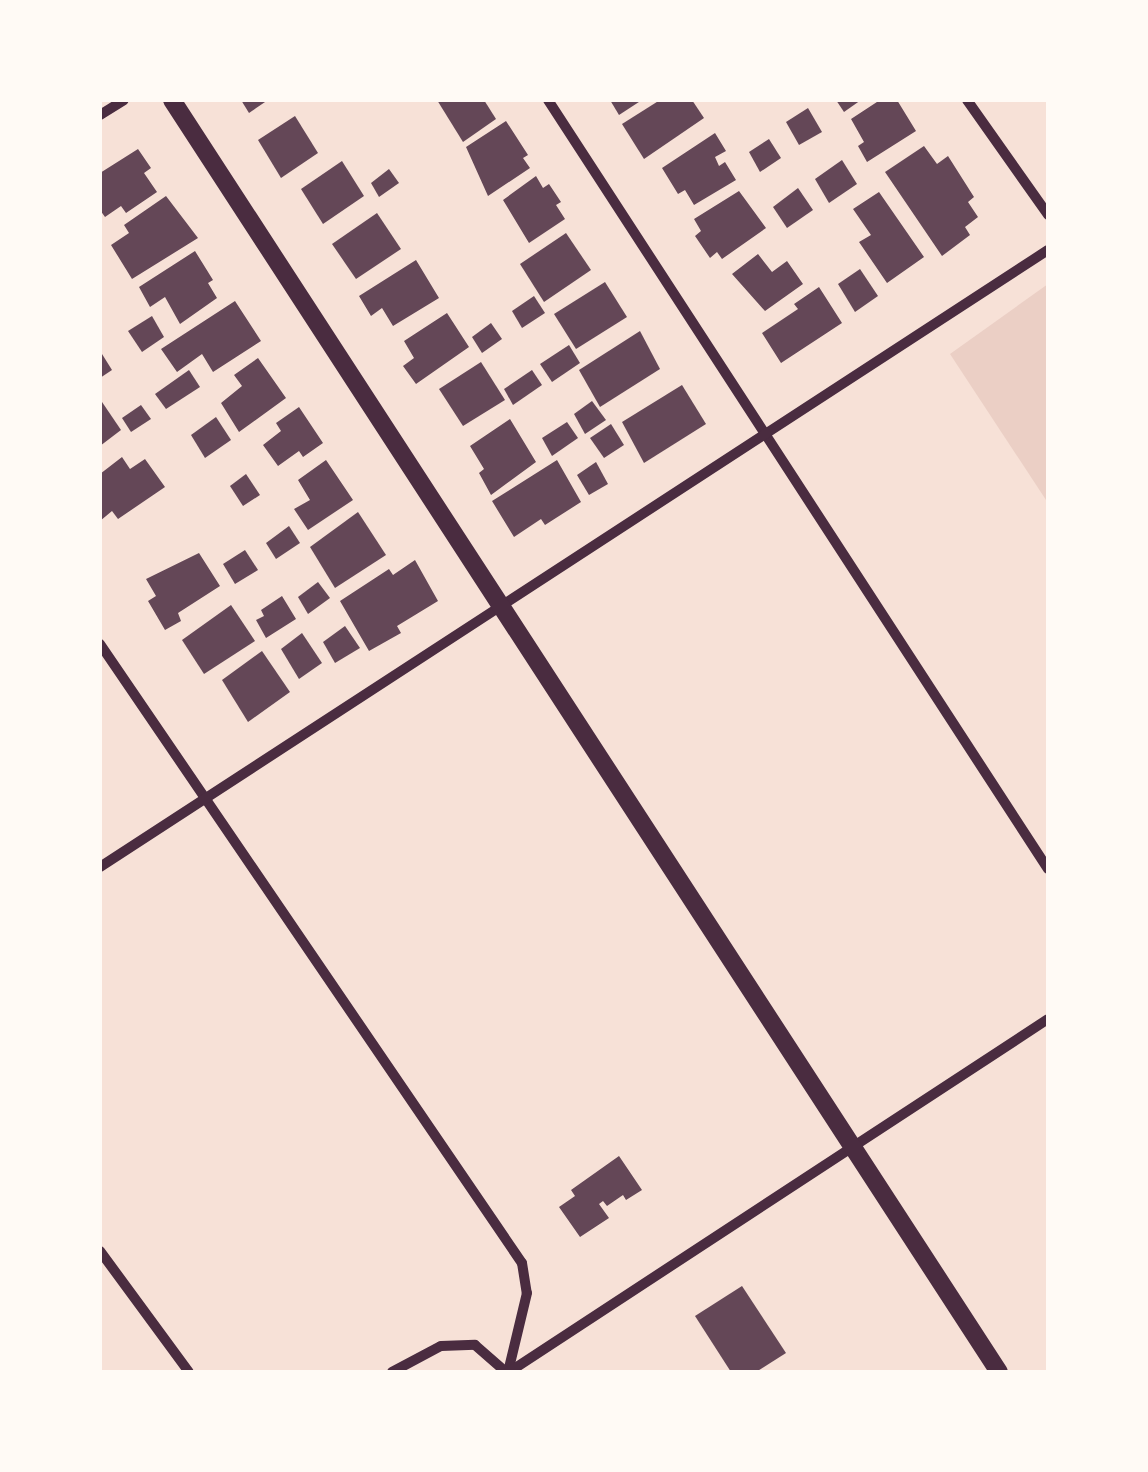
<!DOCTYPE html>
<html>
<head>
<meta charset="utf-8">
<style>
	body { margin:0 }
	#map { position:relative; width:1148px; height:1472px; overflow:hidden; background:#f7e1d7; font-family:"PT Sans",sans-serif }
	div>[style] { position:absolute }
	.green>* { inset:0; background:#ebcfc5 }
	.building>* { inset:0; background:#644757 }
	.minor>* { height:10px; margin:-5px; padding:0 5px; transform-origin:5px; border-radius:5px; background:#4a2c40 }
	.tertiary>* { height:18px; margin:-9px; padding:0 9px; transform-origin:9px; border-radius:9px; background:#4a2c40 }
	span { translate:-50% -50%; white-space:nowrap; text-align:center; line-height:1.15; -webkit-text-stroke:9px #fffaf5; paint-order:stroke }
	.frame { position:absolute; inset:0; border:102px solid #fffaf5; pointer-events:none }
</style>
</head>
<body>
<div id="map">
	<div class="green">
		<i style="clip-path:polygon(1048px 284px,1048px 503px,950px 354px)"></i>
	</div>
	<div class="building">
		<i style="clip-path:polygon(241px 100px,268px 100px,249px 113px)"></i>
		<i style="clip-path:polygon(437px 100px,484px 100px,496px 119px,463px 142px)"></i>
		<i style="clip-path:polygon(610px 100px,642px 100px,619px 115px)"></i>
		<i style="clip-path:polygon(660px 100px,692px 100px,704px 118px,644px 159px,622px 124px)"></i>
		<i style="clip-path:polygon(836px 100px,861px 100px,844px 112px)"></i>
		<i style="clip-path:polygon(880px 100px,897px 100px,916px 131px,867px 162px,858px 146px,864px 142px,851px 119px)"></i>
		<i style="clip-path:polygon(808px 108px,822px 132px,799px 145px,786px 122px)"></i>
		<i style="clip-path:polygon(295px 116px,318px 153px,281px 178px,258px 140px)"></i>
		<i style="clip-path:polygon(506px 121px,528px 155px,523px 158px,530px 168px,488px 196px,466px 147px)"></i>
		<i style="clip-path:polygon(715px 133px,726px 151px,715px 157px,719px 166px,725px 162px,736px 180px,694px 205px,685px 190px,678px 194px,662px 168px)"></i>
		<i style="clip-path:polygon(769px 139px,781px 158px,760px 172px,749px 152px)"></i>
		<i style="clip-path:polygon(924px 146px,937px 164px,948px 156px,974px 197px,968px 202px,978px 217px,965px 227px,970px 235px,942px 256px,885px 172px)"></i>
		<i style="clip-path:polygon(138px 149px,151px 168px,144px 173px,157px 192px,126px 213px,121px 206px,105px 217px,100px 210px,100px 173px)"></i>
		<i style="clip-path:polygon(842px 160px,857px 184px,829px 203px,815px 179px)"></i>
		<i style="clip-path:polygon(342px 161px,364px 196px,323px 224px,301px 189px)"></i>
		<i style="clip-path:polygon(389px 169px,399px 183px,379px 197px,371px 183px)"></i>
		<i style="clip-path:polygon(536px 176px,543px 188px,549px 184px,561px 202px,556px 205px,565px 219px,529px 243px,503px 200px)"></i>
		<i style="clip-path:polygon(798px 188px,813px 210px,787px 228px,773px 207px)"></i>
		<i style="clip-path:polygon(739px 191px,766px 228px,722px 259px,717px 252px,710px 258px,695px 236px,701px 231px,694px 219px)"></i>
		<i style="clip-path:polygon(879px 192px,924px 257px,887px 283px,859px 242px,871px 235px,853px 209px)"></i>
		<i style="clip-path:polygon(166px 196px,198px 238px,132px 279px,111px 245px,129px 233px,124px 225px)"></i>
		<i style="clip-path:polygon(377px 213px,401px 249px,356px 279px,332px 244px)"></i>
		<i style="clip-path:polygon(566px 233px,591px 270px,544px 302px,520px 264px)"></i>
		<i style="clip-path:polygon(195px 251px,213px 280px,208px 283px,217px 298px,180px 324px,165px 297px,150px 307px,139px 287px)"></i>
		<i style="clip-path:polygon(758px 254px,772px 272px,787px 261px,803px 284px,765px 311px,732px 274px)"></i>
		<i style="clip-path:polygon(416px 260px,439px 298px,393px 326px,382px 308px,371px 316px,359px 296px)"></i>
		<i style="clip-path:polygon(860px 269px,878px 296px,855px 312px,838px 284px)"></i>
		<i style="clip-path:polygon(605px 282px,627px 317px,576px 349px,554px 314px)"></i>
		<i style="clip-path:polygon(819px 287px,842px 323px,781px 363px,762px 333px,798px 309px,794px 304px)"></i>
		<i style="clip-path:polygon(534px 296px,545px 313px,522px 328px,512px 311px)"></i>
		<i style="clip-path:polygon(235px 301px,261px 341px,213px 372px,202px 354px,177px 372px,161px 349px)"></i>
		<i style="clip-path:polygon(447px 313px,469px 347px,416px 384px,403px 366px,414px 358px,404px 341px)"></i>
		<i style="clip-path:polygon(152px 316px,164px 337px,142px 352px,128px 331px)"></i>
		<i style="clip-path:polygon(491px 323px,502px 339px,482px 353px,472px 337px)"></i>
		<i style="clip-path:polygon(640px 331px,660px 369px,600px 407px,579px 370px)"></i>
		<i style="clip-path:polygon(569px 345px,580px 363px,552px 382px,540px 364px)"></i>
		<i style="clip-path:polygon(102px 354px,112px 370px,100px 378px,100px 356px)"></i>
		<i style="clip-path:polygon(258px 358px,286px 398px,239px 432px,221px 403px,242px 386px,234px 375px)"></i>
		<i style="clip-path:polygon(481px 362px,505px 400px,463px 426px,439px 389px)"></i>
		<i style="clip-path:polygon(189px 370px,200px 387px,166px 409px,155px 394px)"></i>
		<i style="clip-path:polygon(532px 370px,542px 385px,513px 405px,504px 389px)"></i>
		<i style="clip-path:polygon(682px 385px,706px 424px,644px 463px,622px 422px)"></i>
		<i style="clip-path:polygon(100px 399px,121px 430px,100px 446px)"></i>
		<i style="clip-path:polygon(592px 401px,606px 420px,585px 434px,574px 414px)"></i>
		<i style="clip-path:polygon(141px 405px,151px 419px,131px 432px,122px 418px)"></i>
		<i style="clip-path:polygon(299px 407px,323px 443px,303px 457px,299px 451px,278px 466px,263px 445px,281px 431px,276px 423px)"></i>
		<i style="clip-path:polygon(216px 417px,231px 440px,205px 458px,191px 435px)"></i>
		<i style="clip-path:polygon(510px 419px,536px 462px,491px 495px,479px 473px,484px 469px,470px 446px)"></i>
		<i style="clip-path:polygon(567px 422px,578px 438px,552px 456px,542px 438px)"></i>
		<i style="clip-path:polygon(611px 424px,624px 445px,604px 458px,590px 438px)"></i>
		<i style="clip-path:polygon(122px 457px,130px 469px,145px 459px,165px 487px,118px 519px,112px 511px,100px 521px,100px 474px)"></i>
		<i style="clip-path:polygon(326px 460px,353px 500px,308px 530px,294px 509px,310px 500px,298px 480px)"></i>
		<i style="clip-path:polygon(557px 460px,581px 502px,545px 525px,541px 519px,514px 537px,492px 501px)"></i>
		<i style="clip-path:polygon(596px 462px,608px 484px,589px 495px,577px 475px)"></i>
		<i style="clip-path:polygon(246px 474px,260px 495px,243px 506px,230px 486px)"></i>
		<i style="clip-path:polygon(358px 512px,386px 555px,335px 588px,310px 547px)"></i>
		<i style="clip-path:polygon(289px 526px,300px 543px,276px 559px,266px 543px)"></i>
		<i style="clip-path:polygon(245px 550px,258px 570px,235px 584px,223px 564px)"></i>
		<i style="clip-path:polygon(199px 553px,220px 586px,178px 613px,181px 621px,165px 630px,148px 601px,156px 596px,146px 579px)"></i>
		<i style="clip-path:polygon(415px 560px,438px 601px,397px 626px,401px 633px,369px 651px,340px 601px,389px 569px,393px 575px)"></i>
		<i style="clip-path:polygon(318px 582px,330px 598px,308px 614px,298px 597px)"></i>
		<i style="clip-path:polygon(282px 596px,296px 619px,266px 638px,256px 620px,264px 616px,261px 610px)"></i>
		<i style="clip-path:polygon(231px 605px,255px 641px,204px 674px,182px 640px)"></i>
		<i style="clip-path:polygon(345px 626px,360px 648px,335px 663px,323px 642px)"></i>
		<i style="clip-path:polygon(302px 633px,322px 663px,299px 679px,281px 649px)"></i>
		<i style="clip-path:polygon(262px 651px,290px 692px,248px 722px,222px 680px)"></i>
		<i style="clip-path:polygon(619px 1156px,642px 1190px,626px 1200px,623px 1195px,607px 1206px,603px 1201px,599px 1204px,609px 1218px,580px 1237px,559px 1207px,575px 1196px,571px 1190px)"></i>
		<i style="clip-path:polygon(742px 1286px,786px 1353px,756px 1372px,731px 1372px,695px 1316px)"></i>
	</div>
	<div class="minor">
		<i style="left:548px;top:100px;width:917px;rotate:56.97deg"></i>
		<i style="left:967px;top:100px;width:141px;rotate:54.8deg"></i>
		<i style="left:100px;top:115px;width:28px;rotate:-32deg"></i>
		<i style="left:100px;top:644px;width:749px;rotate:55.72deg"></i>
		<i style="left:522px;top:1263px;width:30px;rotate:81deg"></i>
		<i style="left:527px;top:1293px;width:81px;rotate:103.5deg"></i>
		<i style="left:100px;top:867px;width:1131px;rotate:-33.06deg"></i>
		<i style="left:100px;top:1251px;width:150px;rotate:53.7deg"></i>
		<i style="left:392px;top:1372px;width:55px;rotate:-28deg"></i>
		<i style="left:441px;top:1346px;width:34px;rotate:-2deg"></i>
		<i style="left:475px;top:1345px;width:41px;rotate:41.1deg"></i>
		<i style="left:509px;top:1372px;width:644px;rotate:-33.22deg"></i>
	</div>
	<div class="tertiary">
		<i style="left:172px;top:100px;width:1517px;rotate:56.97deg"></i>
	</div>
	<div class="frame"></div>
</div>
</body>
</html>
